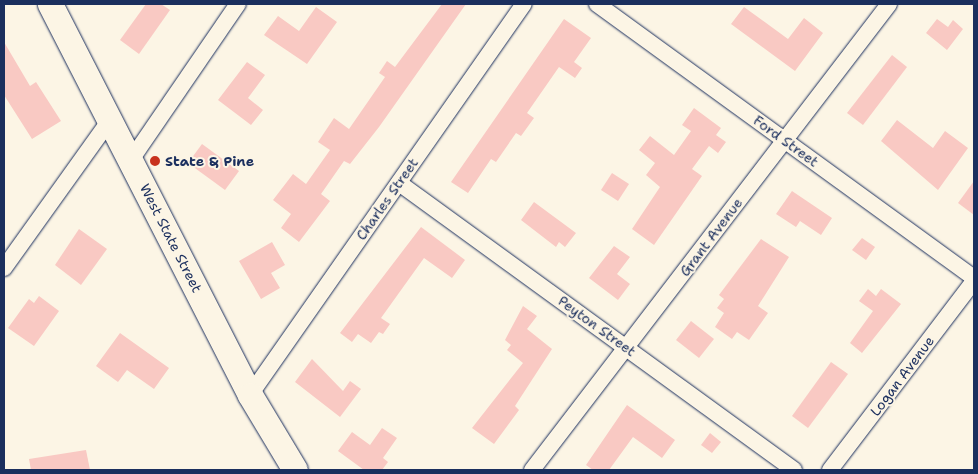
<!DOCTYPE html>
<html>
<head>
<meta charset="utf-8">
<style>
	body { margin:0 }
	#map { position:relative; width:978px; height:474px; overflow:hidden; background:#fcf5e5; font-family:"Shantell Sans",sans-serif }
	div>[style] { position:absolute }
	.building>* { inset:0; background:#f9c9c3 }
	.roads { filter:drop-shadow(0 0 1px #1b2f5e) drop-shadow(0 0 1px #1b2f5e) }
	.street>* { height:16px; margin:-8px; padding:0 8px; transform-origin:8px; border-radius:8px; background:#fcf5e5 }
	.primary>* { height:25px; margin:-12.5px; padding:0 12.5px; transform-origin:12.5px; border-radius:12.5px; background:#fcf5e5 }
	.dots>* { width:14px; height:14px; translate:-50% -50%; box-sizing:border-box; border:2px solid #fcf5e5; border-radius:50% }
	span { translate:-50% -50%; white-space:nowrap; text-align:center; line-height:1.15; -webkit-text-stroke:4px #fcf5e5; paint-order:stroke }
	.street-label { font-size:14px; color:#1b2f5e }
	.poi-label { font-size:14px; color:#1b2f5e; font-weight:700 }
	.left { translate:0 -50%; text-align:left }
	.frame { position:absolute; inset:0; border:5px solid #1b2f5e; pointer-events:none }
</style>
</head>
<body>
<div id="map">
	<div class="building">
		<i style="clip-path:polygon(146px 4px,161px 4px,170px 10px,139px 54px,120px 40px)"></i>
		<i style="clip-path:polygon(442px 4px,466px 4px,379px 127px,350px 164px,344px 161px,321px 194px,330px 201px,299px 242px,281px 228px,291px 214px,273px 200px,293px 174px,306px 184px,330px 150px,318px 142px,334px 118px,349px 129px,385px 77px,379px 73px,387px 61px,395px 67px)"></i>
		<i style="clip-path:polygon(316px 7px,337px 22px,307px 64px,264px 35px,278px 16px,299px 31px)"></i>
		<i style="clip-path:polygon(744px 7px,788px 39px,804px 18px,823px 33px,795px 71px,731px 24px)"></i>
		<i style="clip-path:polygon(564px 19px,591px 38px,574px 62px,582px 68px,575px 78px,559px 67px,527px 113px,534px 118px,521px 136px,516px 133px,496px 162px,491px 159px,468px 193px,451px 182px)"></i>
		<i style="clip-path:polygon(937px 19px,948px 27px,953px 20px,963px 29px,947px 50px,926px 33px)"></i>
		<i style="clip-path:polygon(4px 42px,30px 86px,36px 82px,61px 121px,32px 139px,4px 95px)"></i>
		<i style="clip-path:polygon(892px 55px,907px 67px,863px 125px,847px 113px)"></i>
		<i style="clip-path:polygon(247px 62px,265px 75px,248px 98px,263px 110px,251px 125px,218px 100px)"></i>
		<i style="clip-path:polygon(694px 108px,721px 128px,716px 135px,726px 142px,718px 153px,709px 146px,692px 169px,702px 176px,654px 245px,632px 229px,660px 187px,646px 175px,655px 163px,639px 150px,650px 136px,674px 155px,691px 131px,682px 125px)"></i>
		<i style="clip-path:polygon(897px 120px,933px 148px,945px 131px,968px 148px,938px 190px,881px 141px)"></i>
		<i style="clip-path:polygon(202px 144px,239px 171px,225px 190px,188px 163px)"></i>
		<i style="clip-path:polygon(612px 173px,629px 184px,618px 201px,601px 190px)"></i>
		<i style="clip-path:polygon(974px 181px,974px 215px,958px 203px)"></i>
		<i style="clip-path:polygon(792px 191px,832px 218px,821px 235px,800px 221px,796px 227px,776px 214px)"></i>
		<i style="clip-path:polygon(534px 202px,576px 233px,565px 247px,559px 242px,556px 247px,521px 220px)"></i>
		<i style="clip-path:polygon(421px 227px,465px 260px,452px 278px,424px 258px,381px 318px,390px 324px,383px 334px,379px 332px,371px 343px,358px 334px,352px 342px,340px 333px)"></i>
		<i style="clip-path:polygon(79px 229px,107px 249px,81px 285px,55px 265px)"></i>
		<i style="clip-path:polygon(862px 238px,875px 247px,866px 260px,852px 250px)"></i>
		<i style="clip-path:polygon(761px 239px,789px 257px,758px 306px,768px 313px,749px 340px,737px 332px,732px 339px,715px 327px,724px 313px,717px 308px,724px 299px,719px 295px)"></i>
		<i style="clip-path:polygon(272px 242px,285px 265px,271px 273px,280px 288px,261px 299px,239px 261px)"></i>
		<i style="clip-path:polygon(614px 246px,630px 257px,617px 274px,630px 284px,618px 300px,589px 278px)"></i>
		<i style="clip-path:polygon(868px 289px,876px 296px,881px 289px,901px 304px,862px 353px,850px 343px,873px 311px,859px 301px)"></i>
		<i style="clip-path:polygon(39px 296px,59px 311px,34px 346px,8px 328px,29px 299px,34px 303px)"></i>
		<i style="clip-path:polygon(523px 306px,537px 316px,527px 329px,552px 349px,515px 406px,519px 410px,494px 444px,472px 428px,523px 363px,507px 350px,511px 345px,505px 340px)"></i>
		<i style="clip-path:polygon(691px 321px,714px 339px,699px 358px,676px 340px)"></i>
		<i style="clip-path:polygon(120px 333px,169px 368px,154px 389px,127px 370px,118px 382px,96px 366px)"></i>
		<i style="clip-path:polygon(312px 359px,343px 391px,350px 381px,361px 389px,340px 417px,295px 382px)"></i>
		<i style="clip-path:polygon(831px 362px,848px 374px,808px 428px,792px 416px)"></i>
		<i style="clip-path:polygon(627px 405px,675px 440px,662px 458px,633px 437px,609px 470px,593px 470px,586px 465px)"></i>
		<i style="clip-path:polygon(382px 428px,397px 438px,383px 458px,388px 462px,382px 470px,364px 470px,338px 451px,352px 432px,370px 445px)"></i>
		<i style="clip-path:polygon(710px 433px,721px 442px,712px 453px,701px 445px)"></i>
		<i style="clip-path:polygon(86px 450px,90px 470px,31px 470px,29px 459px)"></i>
	</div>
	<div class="roads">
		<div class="street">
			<i style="left:597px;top:4px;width:466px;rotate:36deg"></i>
			<i style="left:131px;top:160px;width:189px;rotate:-55.6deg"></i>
			<i style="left:399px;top:183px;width:488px;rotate:36deg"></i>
			<i style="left:4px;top:268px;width:182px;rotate:-54.4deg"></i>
			<i style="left:250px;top:395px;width:477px;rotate:-55deg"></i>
			<i style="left:532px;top:470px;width:587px;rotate:-52.54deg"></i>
			<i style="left:830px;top:470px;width:238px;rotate:-52.7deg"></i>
		</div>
		<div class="primary">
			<i style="left:50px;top:4px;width:439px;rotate:62.9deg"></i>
			<i style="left:250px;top:395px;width:87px;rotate:59deg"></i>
		</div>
	</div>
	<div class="dots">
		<i style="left:155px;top:161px;background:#c8321e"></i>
	</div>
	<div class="street-label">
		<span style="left:786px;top:141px;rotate:36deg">Ford Street</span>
		<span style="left:387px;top:199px;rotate:-55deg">Charles Street</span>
		<span style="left:711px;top:237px;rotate:-53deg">Grant Avenue</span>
		<span style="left:171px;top:238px;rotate:63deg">West State Street</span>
		<span style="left:597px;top:326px;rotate:36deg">Peyton Street</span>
		<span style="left:902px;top:376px;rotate:-53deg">Logan Avenue</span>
	</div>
	<div class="poi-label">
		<span class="left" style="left:165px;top:161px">State &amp; Pine</span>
	</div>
	<div class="frame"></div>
</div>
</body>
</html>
